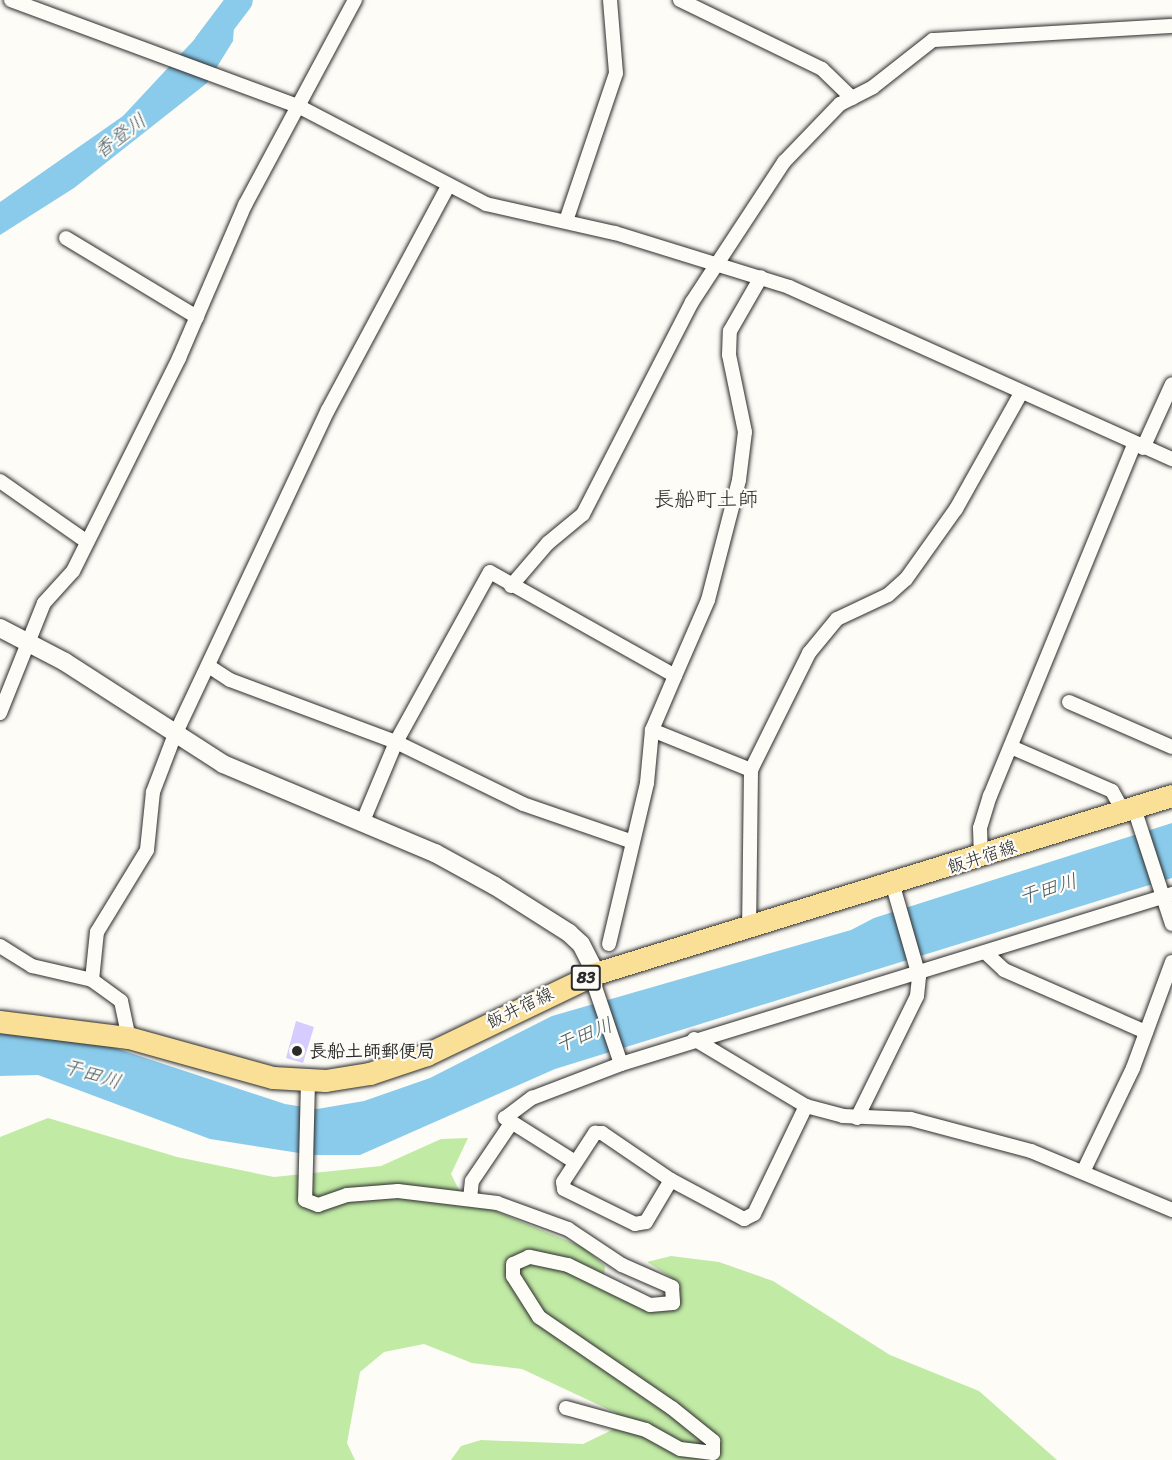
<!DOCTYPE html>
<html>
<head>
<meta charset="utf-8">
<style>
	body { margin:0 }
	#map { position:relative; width:1172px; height:1460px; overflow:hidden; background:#fdfcf7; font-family:Sriracha,"Klee One",sans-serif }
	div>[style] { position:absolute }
	.green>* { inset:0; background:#c1eaa5 }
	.water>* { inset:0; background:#8acbeb }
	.river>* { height:26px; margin:-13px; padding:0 13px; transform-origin:13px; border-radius:13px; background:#8acbeb }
	.building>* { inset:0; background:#d7ccff }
	.roads { filter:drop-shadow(0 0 2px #2b2b2b) drop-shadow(0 0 2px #2b2b2b) }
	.minor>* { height:14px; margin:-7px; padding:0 7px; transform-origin:7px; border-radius:7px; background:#fdfcf7 }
	.tertiary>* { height:18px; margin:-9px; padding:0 9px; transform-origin:9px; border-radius:9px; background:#fdfcf7 }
	.primary>* { height:22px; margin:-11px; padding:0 11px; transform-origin:11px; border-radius:11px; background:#fadf96 }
	.dots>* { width:16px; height:16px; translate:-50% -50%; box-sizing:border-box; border:3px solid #fdfcf7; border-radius:50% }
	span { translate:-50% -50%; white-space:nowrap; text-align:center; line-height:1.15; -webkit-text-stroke:4.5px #fdfcf7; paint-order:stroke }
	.shield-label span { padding:2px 4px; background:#fdfcf7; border:2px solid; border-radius:4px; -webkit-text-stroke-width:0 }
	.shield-label { font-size:16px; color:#2b2b2b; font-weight:700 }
	.street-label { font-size:18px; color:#2b2b2b }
	.poi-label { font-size:18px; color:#2b2b2b; font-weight:700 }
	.left { translate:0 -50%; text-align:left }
	.water-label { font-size:20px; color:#485b65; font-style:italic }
	.quarter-label { font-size:21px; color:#2b2b2b }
</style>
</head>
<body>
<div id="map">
	<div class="green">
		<i style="clip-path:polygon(48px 1118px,177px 1157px,274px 1177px,381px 1166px,441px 1139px,468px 1138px,451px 1174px,463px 1198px,583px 1247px,605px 1266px,603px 1290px,642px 1308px,672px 1310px,679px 1293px,672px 1278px,647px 1262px,671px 1256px,719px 1262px,773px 1281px,890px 1355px,979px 1391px,1057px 1460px,451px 1460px,461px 1446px,481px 1440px,583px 1444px,614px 1429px,616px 1413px,522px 1369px,472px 1363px,424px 1344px,384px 1352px,360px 1372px,347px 1443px,355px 1460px,0 1460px,0 1137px)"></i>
	</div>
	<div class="water">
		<i style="clip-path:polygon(221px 11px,234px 27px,233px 41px,207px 83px,74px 188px,0 235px,0 202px,123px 116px)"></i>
		<i style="clip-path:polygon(1172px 823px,1172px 878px,555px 1069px,360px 1155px,312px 1155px,210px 1139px,38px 1075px,0 1076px,0 1032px,106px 1045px,285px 1104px,317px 1109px,364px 1101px,430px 1078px,552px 1016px,851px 930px,874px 918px)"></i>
	</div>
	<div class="river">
		<i style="left:206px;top:45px;width:56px;rotate:-52.9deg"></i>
	</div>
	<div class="building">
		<i style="clip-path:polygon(296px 1021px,314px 1027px,303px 1063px,286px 1058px)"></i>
	</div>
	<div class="roads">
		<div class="minor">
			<i style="left:11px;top:0;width:306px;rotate:20.3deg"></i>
			<i style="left:298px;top:106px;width:212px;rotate:27.5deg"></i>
			<i style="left:486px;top:204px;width:132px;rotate:12.7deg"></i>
			<i style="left:615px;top:233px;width:182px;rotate:17.2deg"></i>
			<i style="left:789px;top:287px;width:420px;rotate:24.2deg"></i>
			<i style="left:680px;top:0;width:158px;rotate:25.9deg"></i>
			<i style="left:822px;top:69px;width:42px;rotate:44deg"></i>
			<i style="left:566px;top:221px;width:156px;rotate:-71.3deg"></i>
			<i style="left:616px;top:73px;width:73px;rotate:-94.7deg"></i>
			<i style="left:66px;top:238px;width:153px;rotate:31.1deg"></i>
			<i style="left:1143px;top:448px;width:70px;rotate:-65.6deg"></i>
			<i style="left:0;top:481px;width:106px;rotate:35deg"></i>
			<i style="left:511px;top:586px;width:57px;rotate:-49.3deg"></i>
			<i style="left:548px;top:543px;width:45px;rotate:-39.6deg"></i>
			<i style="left:583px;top:514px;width:238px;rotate:-62.8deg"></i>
			<i style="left:692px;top:302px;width:168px;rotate:-56.7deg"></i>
			<i style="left:784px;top:162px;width:81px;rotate:-46deg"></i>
			<i style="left:840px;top:104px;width:37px;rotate:-27deg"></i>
			<i style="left:873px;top:87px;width:76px;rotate:-38.1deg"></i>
			<i style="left:933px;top:40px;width:239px;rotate:-3.4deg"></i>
			<i style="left:210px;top:667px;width:24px;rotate:33deg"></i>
			<i style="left:230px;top:680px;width:177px;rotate:20.5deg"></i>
			<i style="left:396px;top:742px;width:141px;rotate:26deg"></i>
			<i style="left:523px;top:804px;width:116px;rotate:19.1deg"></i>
			<i style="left:675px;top:676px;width:83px;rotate:-66.5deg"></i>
			<i style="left:708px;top:600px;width:124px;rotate:-75.5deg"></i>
			<i style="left:739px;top:480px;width:48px;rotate:-82.9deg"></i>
			<i style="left:745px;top:432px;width:79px;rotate:-101.7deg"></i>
			<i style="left:729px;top:355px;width:24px;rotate:-88deg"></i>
			<i style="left:730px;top:331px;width:62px;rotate:-60.1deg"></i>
			<i style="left:1069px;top:702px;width:112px;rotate:23.6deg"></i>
			<i style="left:0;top:713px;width:118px;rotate:-68.2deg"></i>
			<i style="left:44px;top:603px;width:43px;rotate:-47.8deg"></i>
			<i style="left:73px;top:571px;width:238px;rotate:-63.5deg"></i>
			<i style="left:179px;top:358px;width:167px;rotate:-66.7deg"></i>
			<i style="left:245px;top:205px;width:233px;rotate:-61.8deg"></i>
			<i style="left:1011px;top:747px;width:110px;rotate:23.5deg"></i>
			<i style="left:1112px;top:791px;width:23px;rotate:61deg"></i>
			<i style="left:751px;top:770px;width:131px;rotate:-63.6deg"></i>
			<i style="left:809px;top:653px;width:44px;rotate:-50.5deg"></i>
			<i style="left:837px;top:619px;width:56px;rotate:-25.2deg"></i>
			<i style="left:888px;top:595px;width:24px;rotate:-42deg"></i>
			<i style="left:906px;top:579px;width:86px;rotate:-54.5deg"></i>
			<i style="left:956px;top:509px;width:133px;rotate:-60.7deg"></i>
			<i style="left:1134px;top:808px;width:122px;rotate:71.9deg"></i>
			<i style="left:363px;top:821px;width:86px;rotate:-67.3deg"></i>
			<i style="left:396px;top:742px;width:194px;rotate:-61.1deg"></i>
			<i style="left:490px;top:572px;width:212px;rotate:29.3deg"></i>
			<i style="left:675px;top:676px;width:59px;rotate:113.1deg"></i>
			<i style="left:981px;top:857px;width:29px;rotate:-92deg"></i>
			<i style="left:980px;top:828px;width:34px;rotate:-73deg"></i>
			<i style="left:990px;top:796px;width:379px;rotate:-67.7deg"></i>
			<i style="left:609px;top:944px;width:165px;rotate:-76.7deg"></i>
			<i style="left:647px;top:783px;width:53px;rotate:-84.6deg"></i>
			<i style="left:652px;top:730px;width:107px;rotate:22deg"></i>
			<i style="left:751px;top:770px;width:158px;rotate:90.7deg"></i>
			<i style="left:0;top:946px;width:38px;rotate:32deg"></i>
			<i style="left:32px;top:966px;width:62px;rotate:13.1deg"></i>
			<i style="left:92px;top:980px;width:36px;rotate:36deg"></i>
			<i style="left:121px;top:1001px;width:38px;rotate:78deg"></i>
			<i style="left:987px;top:954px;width:23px;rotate:43deg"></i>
			<i style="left:1004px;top:970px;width:155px;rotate:23.6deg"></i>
			<i style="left:596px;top:974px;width:13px;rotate:94deg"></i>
			<i style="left:595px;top:987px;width:81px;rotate:71.3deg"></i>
			<i style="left:621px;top:1064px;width:577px;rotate:-17.15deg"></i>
			<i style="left:92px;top:980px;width:48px;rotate:-84.1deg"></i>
			<i style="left:97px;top:932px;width:96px;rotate:-58.6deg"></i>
			<i style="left:147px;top:850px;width:58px;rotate:-84.1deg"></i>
			<i style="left:153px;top:792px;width:59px;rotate:-69.1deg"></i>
			<i style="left:174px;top:737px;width:361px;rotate:-64.8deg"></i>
			<i style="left:328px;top:410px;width:254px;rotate:-61.8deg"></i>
			<i style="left:694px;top:1039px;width:131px;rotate:30.9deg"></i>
			<i style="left:806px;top:1106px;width:38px;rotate:15deg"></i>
			<i style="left:843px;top:1116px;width:68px;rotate:2.5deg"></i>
			<i style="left:911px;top:1119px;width:124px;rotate:14.9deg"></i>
			<i style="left:1031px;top:1151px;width:153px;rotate:22.7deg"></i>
			<i style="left:308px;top:1081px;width:119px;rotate:91.4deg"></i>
			<i style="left:305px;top:1200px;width:14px;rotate:21deg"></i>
			<i style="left:318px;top:1205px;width:31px;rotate:-19deg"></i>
			<i style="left:347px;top:1195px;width:51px;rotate:-4.5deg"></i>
			<i style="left:398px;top:1191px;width:100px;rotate:6.9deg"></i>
			<i style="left:497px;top:1203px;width:76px;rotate:20.1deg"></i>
			<i style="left:568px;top:1229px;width:65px;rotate:33.7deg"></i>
			<i style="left:622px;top:1265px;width:55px;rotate:23.7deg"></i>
			<i style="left:672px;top:1287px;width:16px;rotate:86deg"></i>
			<i style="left:673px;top:1303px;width:23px;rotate:175deg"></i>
			<i style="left:650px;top:1305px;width:91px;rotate:-154deg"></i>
			<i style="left:568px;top:1265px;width:40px;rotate:-168deg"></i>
			<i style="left:529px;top:1257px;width:17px;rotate:156deg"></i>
			<i style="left:513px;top:1264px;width:12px;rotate:90deg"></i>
			<i style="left:513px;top:1276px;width:49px;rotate:57.6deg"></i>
			<i style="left:539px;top:1317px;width:161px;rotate:34.4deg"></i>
			<i style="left:672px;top:1408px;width:53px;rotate:38.8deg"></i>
			<i style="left:713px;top:1441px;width:12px;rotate:90deg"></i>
			<i style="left:713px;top:1453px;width:33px;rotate:-173deg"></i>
			<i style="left:680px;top:1449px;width:39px;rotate:-151deg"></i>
			<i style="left:646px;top:1430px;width:83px;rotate:-164.6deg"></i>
			<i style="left:857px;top:1118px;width:136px;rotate:-63.8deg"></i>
			<i style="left:917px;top:996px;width:20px;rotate:-84deg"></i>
			<i style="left:919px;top:976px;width:94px;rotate:-106.1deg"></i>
			<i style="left:575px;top:1162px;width:83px;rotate:-147.8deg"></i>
			<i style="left:505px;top:1118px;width:34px;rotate:-37deg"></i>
			<i style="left:532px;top:1098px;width:95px;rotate:-20.9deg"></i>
			<i style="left:1083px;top:1172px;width:115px;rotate:-64.3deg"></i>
			<i style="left:1133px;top:1068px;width:113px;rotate:-69.8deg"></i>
			<i style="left:671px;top:1180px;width:49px;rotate:120.8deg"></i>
			<i style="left:646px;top:1222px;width:11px;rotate:170deg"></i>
			<i style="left:635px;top:1224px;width:79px;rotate:-153.8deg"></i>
			<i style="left:564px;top:1189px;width:7px;rotate:-98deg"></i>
			<i style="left:563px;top:1182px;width:59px;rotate:-56.9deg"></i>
			<i style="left:595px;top:1133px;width:7px"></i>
			<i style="left:602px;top:1133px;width:83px;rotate:34.3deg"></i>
			<i style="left:671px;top:1180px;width:83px;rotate:28.1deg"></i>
			<i style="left:744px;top:1219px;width:11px;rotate:-27deg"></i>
			<i style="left:754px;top:1214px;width:120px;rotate:-64.3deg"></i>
			<i style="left:470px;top:1199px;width:18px;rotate:-84deg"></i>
			<i style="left:472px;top:1181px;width:71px;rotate:-55.9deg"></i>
		</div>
		<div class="tertiary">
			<i style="left:0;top:628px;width:73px;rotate:27.6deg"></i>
			<i style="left:65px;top:662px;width:188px;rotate:32.8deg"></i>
			<i style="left:223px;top:764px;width:230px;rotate:22.8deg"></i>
			<i style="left:435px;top:853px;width:68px;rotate:28.8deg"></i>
			<i style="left:495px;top:886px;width:88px;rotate:32.4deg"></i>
			<i style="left:569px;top:933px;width:16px;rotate:43deg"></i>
			<i style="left:581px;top:944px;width:34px;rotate:63deg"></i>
		</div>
		<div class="primary">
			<i style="left:0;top:1022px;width:130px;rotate:7.1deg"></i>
			<i style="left:129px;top:1038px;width:149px;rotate:15.5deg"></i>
			<i style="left:273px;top:1078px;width:53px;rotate:3.2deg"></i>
			<i style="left:326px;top:1081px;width:45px;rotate:-9deg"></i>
			<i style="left:370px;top:1074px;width:60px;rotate:-18.4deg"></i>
			<i style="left:427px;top:1055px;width:187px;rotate:-25.6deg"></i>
			<i style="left:596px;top:974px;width:603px;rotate:-17.17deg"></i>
		</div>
	</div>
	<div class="dots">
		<i style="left:297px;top:1051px;background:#2b2b2b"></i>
	</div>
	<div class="shield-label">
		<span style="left:586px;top:978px">83</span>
	</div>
	<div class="street-label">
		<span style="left:982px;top:857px;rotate:-18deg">飯井宿線</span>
		<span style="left:520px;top:1008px;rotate:-26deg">飯井宿線</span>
	</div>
	<div class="poi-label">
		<span class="left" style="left:309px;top:1051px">長船土師郵便局</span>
	</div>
	<div class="water-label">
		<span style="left:120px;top:136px;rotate:-37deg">香登川</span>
		<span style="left:1048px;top:889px;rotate:-17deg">干田川</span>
		<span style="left:584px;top:1035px;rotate:-22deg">干田川</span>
		<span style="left:92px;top:1074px;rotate:17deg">干田川</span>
	</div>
	<div class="quarter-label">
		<span style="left:706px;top:499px">長船町土師</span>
	</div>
</div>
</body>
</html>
